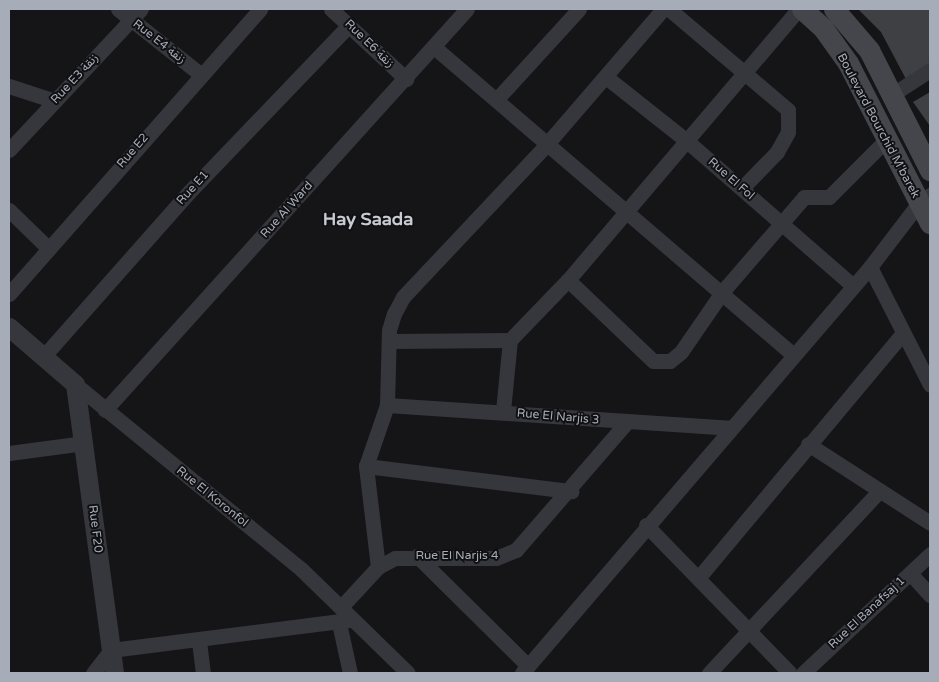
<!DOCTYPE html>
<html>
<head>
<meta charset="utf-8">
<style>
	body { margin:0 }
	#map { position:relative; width:939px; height:682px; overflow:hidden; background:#151517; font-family:"Varela Round","Noto Sans Arabic",sans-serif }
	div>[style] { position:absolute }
	.building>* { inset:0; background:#3f4044 }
	.minor>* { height:15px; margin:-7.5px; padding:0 7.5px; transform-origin:7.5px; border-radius:7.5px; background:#36373c }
	.tertiary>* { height:19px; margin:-9.5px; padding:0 9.5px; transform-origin:9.5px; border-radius:9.5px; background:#36373c }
	.secondary>* { height:21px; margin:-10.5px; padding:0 10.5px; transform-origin:10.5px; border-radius:10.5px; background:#44464c }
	span { translate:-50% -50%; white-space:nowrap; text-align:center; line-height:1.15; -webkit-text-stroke:4px #101012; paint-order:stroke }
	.street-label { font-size:12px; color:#a6acb8 }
	.district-label { font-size:18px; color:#c7cbd4; font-weight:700 }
	.frame { position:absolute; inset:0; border:10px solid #a6acb8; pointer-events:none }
</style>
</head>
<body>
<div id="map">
	<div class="building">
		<i style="clip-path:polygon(858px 9px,930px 9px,930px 66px,907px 81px,881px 32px)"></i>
		<i style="clip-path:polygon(930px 92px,930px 126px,913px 102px)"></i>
	</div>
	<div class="minor">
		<i style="left:118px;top:9px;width:105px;rotate:38.4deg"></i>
		<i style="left:331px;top:9px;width:103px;rotate:43deg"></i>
		<i style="left:669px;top:9px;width:156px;rotate:40.3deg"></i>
		<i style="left:788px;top:110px;width:22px;rotate:90deg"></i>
		<i style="left:788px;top:132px;width:23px;rotate:119deg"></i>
		<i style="left:777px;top:152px;width:50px;rotate:134.2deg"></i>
		<i style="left:434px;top:47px;width:473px;rotate:40.6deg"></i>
		<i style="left:606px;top:77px;width:105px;rotate:38.4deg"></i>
		<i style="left:688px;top:142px;width:219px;rotate:41.1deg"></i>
		<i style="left:9px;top:86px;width:48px;rotate:18.1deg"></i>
		<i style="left:893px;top:94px;width:44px;rotate:-33deg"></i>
		<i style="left:496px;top:100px;width:123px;rotate:-47.6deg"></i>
		<i style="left:9px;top:150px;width:193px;rotate:-46.9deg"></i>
		<i style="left:9px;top:210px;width:54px;rotate:44.3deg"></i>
		<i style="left:870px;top:267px;width:132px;rotate:63deg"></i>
		<i style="left:568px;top:280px;width:117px;rotate:43.6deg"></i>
		<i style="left:653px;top:361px;width:17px"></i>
		<i style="left:670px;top:361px;width:14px;rotate:-39deg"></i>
		<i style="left:681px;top:352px;width:74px;rotate:-55.5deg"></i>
		<i style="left:723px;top:291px;width:124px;rotate:-49.2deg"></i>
		<i style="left:804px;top:197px;width:25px"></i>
		<i style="left:829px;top:197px;width:83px;rotate:-45deg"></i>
		<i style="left:9px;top:294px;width:380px;rotate:-48.6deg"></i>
		<i style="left:390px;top:341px;width:120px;rotate:-0.5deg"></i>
		<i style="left:43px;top:357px;width:220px;rotate:-48.5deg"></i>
		<i style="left:189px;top:192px;width:231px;rotate:-46.2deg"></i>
		<i style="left:75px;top:384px;width:292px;rotate:39.3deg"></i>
		<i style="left:301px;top:569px;width:149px;rotate:44.2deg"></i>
		<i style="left:387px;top:405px;width:343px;rotate:3.8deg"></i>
		<i style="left:105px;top:410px;width:540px;rotate:-47.93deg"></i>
		<i style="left:503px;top:411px;width:71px;rotate:-84.4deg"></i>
		<i style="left:510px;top:340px;width:83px;rotate:-46deg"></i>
		<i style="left:568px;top:280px;width:356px;rotate:-49.6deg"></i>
		<i style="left:808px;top:444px;width:145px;rotate:32.9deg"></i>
		<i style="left:9px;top:453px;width:76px;rotate:-7.6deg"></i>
		<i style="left:366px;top:466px;width:207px;rotate:7deg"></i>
		<i style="left:646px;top:525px;width:206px;rotate:45.8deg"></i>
		<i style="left:417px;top:556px;width:156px;rotate:44.7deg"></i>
		<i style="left:378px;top:567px;width:102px;rotate:-96.8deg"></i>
		<i style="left:366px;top:466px;width:65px;rotate:-71deg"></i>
		<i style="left:387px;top:405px;width:75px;rotate:-88.5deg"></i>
		<i style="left:389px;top:330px;width:17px;rotate:-73deg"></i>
		<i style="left:394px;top:314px;width:19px;rotate:-62deg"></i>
		<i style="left:403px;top:297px;width:209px;rotate:-46.7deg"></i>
		<i style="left:546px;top:145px;width:179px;rotate:-49.3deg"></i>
		<i style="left:910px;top:573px;width:30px;rotate:48deg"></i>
		<i style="left:699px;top:577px;width:318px;rotate:-50.1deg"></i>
		<i style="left:342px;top:606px;width:53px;rotate:-47.3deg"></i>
		<i style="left:378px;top:567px;width:19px;rotate:-28deg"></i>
		<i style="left:395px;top:558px;width:101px"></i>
		<i style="left:496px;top:558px;width:22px;rotate:-22deg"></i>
		<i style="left:516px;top:550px;width:168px;rotate:-49.1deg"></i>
		<i style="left:339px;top:623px;width:51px;rotate:77.6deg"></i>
		<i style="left:199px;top:641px;width:32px;rotate:83deg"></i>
		<i style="left:93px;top:673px;width:29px;rotate:-52deg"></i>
		<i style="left:111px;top:650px;width:241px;rotate:-7.2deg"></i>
		<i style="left:522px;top:673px;width:535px;rotate:-49.4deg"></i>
		<i style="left:870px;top:267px;width:81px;rotate:-52.6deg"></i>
		<i style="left:919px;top:203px;width:14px;rotate:-36deg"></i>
		<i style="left:709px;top:673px;width:250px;rotate:-46.9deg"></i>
		<i style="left:803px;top:673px;width:174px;rotate:-43.1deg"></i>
	</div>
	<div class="tertiary">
		<i style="left:9px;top:327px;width:87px;rotate:40.8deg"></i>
		<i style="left:75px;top:384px;width:292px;rotate:82.3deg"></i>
	</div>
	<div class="secondary">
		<i style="left:802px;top:9px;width:28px;rotate:42deg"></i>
		<i style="left:823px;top:28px;width:43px;rotate:54.5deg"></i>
		<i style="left:848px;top:63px;width:180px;rotate:62.9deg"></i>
		<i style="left:834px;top:9px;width:54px;rotate:49.5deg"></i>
		<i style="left:869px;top:50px;width:135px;rotate:63.1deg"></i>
	</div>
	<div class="street-label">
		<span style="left:159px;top:42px;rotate:38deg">Rue E4 زنقة</span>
		<span style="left:369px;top:44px;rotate:44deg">Rue E6 زنقة</span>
		<span style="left:75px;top:79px;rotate:-47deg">Rue E3 زنقة</span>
		<span style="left:878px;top:126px;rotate:62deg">Boulevard Bourchid M'barek</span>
		<span style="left:133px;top:151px;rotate:-49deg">Rue E2</span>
		<span style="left:731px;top:179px;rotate:41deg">Rue El Fol</span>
		<span style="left:193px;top:188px;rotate:-48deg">Rue E1</span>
		<span style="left:287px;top:210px;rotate:-48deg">Rue Al Ward</span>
		<span style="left:558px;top:417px;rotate:5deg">Rue El Narjis 3</span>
		<span style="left:212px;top:497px;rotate:39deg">Rue El Koronfol</span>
		<span style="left:95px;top:529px;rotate:83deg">Rue F20</span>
		<span style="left:457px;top:556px">Rue El Narjis 4</span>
		<span style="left:867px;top:613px;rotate:-43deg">Rue El Banafsaj 1</span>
	</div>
	<div class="district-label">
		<span style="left:368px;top:219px">Hay Saada</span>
	</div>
	<div class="frame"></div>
</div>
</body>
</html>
